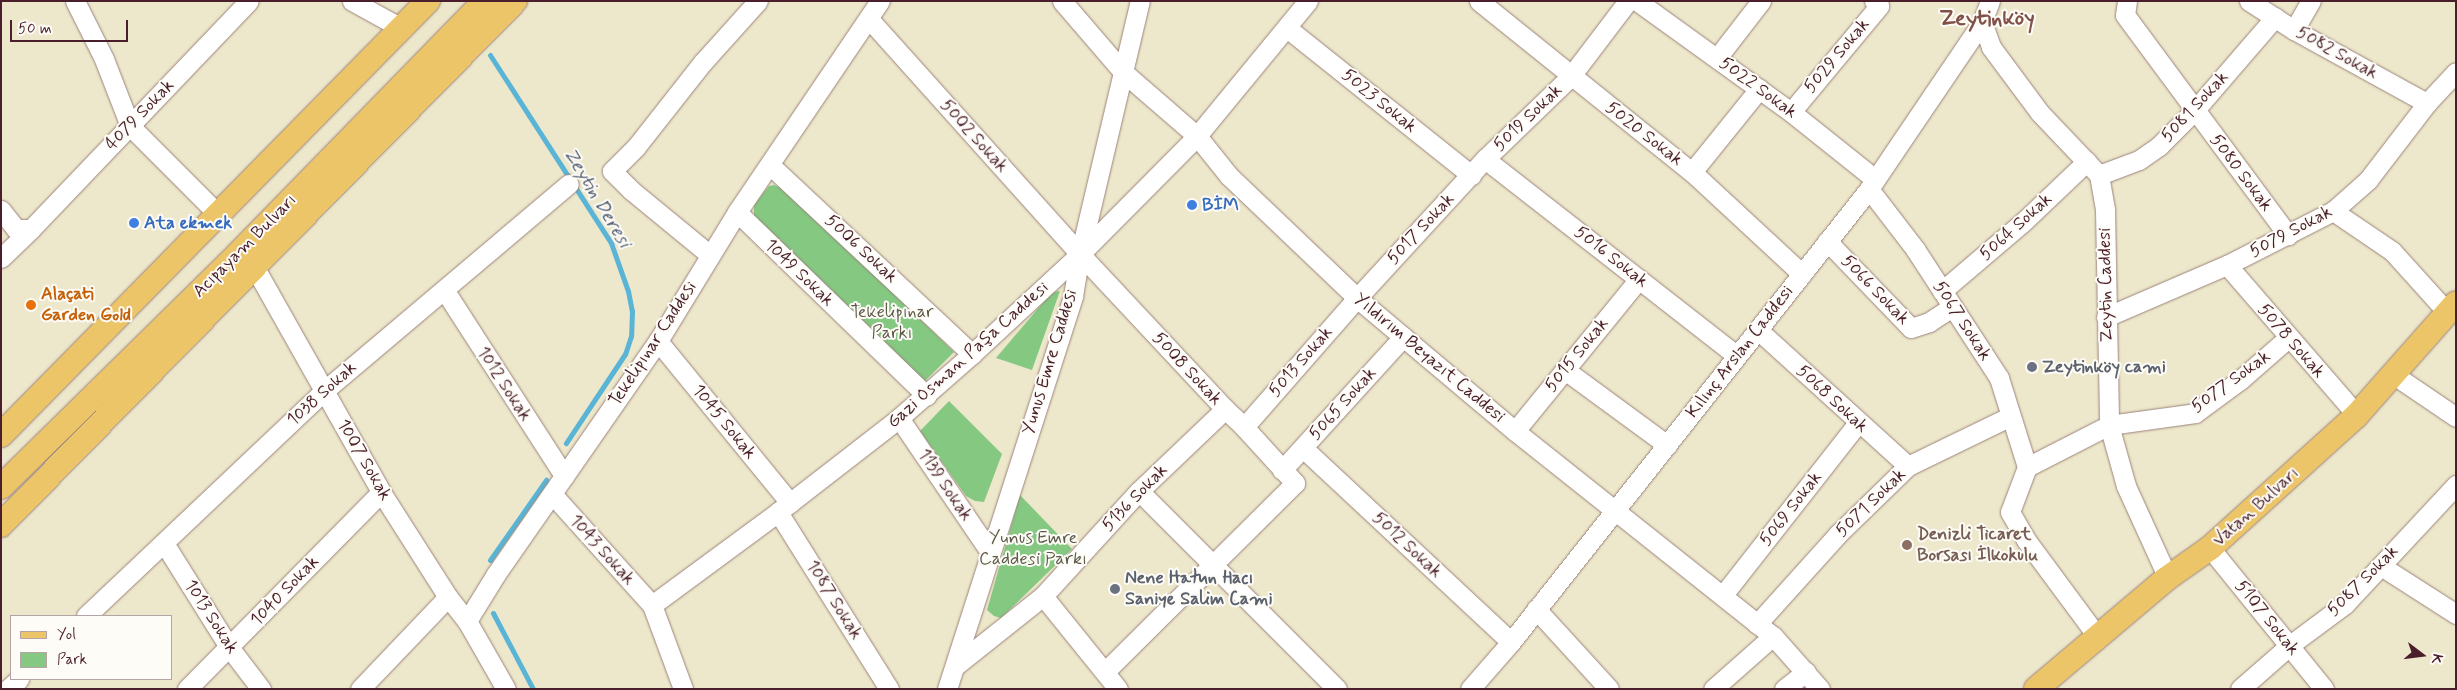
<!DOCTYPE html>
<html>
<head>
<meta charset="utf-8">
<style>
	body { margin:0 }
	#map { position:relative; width:2457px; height:690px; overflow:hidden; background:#ede7cb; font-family:Mynerve,sans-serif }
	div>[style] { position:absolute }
	.green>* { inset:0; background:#84c882 }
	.stream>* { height:5px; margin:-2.5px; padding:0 2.5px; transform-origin:2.5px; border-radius:2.5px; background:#59b4d6 }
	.roads { filter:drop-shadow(0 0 1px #9c837b) drop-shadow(0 0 1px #9c837b) }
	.minor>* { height:19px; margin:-9.5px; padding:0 9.5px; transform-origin:9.5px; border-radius:9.5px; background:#fff }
	.major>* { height:24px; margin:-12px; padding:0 12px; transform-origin:12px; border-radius:12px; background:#ecc569 }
	.dots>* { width:14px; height:14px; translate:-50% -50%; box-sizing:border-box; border:2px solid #fdfcf7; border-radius:50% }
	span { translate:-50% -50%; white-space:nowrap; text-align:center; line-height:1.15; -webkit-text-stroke:4px #fdfcf7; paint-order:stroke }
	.street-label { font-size:18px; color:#4a1f2b }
	.shop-label { font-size:18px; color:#366cbe; font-weight:700 }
	.left { translate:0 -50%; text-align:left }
	.food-label { font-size:18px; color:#c56008; font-weight:700 }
	.park-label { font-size:18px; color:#5e5a49 }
	.worship-label { font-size:18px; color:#5b616d; font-weight:700 }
	.education-label { font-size:18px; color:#785e54; font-weight:700 }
	.water-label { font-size:19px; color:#505b6f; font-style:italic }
	.district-label { font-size:22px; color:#815148; font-weight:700 }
	.frame { position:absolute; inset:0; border:2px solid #4a1f2b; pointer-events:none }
	.legend { position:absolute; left:10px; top:615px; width:162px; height:65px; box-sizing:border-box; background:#fdfcf7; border:1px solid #b5a4a5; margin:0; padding:6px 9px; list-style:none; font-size:15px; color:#4a1f2b }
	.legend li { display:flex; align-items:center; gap:10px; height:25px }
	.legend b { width:25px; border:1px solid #b5a4a5 }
	.north { position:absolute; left:2397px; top:630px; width:50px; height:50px; -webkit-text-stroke:4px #fdfcf7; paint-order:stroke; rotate:105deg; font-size:14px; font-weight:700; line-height:20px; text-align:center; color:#4a1f2b }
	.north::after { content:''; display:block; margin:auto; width:18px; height:22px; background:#4a1f2b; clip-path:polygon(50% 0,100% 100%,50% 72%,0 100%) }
	.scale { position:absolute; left:10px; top:20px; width:118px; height:22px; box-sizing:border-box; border:2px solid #4a1f2b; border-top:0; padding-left:6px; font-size:15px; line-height:18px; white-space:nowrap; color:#4a1f2b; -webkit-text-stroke:4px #fdfcf7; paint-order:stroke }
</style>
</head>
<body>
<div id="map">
	<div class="green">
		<i style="clip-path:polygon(774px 185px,786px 190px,954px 352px,922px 384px,754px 216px,754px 205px,769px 186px)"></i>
		<i style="clip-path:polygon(1060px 291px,1032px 370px,996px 358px,1052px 292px)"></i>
		<i style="clip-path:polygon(949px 401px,1002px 454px,984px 502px,975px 501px,966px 496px,920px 431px)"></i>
		<i style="clip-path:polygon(1020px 495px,1072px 549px,1001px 618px,994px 616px,987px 610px)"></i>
	</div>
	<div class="stream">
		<i style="left:490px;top:55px;width:224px;rotate:57.2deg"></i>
		<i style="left:611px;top:243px;width:51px;rotate:70.5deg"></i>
		<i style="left:628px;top:291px;width:20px;rotate:79deg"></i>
		<i style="left:632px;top:311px;width:25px;rotate:92deg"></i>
		<i style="left:631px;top:336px;width:19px;rotate:108deg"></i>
		<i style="left:625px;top:354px;width:107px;rotate:123.5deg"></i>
		<i style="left:490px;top:560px;width:98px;rotate:-55deg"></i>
		<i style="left:493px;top:613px;width:86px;rotate:62.2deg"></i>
	</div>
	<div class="roads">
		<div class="minor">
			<i style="left:75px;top:1px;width:65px;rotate:63.4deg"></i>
			<i style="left:104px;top:59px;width:72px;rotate:68.8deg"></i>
			<i style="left:130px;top:126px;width:112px;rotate:45deg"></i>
			<i style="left:352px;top:1px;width:46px;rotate:28.8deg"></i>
			<i style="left:392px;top:23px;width:11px;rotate:49deg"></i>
			<i style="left:1062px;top:1px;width:94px;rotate:49.3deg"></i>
			<i style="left:1123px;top:72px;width:98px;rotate:40.9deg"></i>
			<i style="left:1197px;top:136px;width:51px;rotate:51.3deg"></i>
			<i style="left:1229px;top:176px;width:177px;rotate:43.6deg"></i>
			<i style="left:1357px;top:298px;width:207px;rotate:40.1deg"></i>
			<i style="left:1515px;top:431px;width:330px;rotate:38.5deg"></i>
			<i style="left:1773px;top:636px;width:71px;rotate:48.4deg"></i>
			<i style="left:1479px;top:1px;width:273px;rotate:38.8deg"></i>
			<i style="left:1692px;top:172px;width:150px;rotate:42.8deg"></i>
			<i style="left:1637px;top:1px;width:190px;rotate:35.8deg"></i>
			<i style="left:1791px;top:112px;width:107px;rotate:38.6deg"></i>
			<i style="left:2127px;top:1px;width:14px;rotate:98deg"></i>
			<i style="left:2125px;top:15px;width:274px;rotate:53.5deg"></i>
			<i style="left:2249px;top:1px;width:54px;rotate:32.8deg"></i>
			<i style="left:2294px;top:30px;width:152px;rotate:28.8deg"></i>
			<i style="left:869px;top:19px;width:316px;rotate:48.1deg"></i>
			<i style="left:1080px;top:254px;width:212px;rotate:46.9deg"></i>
			<i style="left:1225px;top:409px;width:26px;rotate:43deg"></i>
			<i style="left:1244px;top:427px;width:76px;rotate:47.7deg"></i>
			<i style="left:1295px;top:483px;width:268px;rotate:135.2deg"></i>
			<i style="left:1982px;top:22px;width:27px;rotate:70deg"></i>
			<i style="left:1991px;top:47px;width:82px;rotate:53.4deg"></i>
			<i style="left:2040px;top:113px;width:86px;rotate:46.4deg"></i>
			<i style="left:2099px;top:175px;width:36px;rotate:80deg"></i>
			<i style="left:2105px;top:210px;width:215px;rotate:88.9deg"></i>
			<i style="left:2109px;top:425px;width:63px;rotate:74.4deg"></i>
			<i style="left:2126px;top:486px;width:101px;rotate:65.5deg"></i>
			<i style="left:1287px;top:28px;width:236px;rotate:38.6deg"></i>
			<i style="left:2294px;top:30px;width:34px;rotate:-60deg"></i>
			<i style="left:1717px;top:58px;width:72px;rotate:-52.3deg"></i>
			<i style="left:1791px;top:112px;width:138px;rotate:-50.3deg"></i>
			<i style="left:1879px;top:6px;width:7px;rotate:-135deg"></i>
			<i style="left:1485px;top:159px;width:318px;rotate:38deg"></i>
			<i style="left:770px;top:165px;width:277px;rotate:43.1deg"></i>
			<i style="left:1692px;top:172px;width:107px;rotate:-51.1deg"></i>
			<i style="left:2099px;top:175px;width:43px;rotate:-20.6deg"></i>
			<i style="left:2139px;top:160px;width:24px;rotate:-35deg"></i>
			<i style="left:2159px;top:146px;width:49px;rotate:-45deg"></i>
			<i style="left:2194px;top:111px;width:124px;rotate:-49.2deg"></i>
			<i style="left:1869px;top:189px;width:76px;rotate:52.5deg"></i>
			<i style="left:1915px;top:249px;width:154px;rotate:56.9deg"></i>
			<i style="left:1999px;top:378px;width:93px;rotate:72.5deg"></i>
			<i style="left:1px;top:210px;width:24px;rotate:52deg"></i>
			<i style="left:16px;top:229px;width:15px"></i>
			<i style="left:31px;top:229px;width:315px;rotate:-46.3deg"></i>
			<i style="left:2333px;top:211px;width:71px;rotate:34.1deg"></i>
			<i style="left:2392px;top:251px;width:84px;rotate:47.9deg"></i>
			<i style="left:737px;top:212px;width:264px;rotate:44.1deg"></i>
			<i style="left:1827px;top:241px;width:121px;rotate:46deg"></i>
			<i style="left:1911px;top:328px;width:19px;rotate:-18deg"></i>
			<i style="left:1929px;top:322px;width:27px;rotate:-33deg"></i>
			<i style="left:710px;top:255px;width:102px;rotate:-140.6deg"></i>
			<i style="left:631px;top:190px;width:27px;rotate:-135deg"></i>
			<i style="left:612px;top:171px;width:34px;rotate:-45deg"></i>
			<i style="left:636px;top:147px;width:108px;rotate:-51.8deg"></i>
			<i style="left:703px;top:62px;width:82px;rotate:-48deg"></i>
			<i style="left:1px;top:258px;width:42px;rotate:-44deg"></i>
			<i style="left:2227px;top:265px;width:198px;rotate:49.1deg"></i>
			<i style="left:255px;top:268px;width:257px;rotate:60.6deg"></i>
			<i style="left:381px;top:492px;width:125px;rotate:57.5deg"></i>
			<i style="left:448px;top:597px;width:31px;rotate:52deg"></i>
			<i style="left:467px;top:621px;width:78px;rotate:60.2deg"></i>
			<i style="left:445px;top:291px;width:220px;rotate:57.2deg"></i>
			<i style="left:1942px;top:291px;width:106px;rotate:-40.4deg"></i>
			<i style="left:2023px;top:222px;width:88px;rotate:-43.6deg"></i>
			<i style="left:2106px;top:317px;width:132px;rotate:-23.3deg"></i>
			<i style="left:2227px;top:265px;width:119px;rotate:-27deg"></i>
			<i style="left:2333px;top:211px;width:47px;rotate:-41.5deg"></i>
			<i style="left:2368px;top:180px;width:97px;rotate:-52.5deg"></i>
			<i style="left:2427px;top:103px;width:42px;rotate:-46.9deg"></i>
			<i style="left:1758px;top:330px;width:202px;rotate:42.2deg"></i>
			<i style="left:658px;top:341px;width:209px;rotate:50.8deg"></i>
			<i style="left:1565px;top:370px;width:127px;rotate:36.3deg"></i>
			<i style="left:2394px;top:375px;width:75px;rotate:34.1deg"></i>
			<i style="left:899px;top:418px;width:162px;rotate:55.8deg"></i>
			<i style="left:1244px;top:427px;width:171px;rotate:-48.8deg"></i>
			<i style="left:1357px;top:298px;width:189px;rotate:-47.4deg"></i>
			<i style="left:1485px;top:159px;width:120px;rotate:-44deg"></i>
			<i style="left:1571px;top:76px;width:94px;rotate:-52.8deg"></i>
			<i style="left:1515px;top:431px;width:196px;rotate:-50.8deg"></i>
			<i style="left:1303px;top:448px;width:284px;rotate:43deg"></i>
			<i style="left:2027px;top:467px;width:92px;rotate:-27.1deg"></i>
			<i style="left:2109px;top:425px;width:87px;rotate:-7.9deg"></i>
			<i style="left:2195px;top:413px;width:56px;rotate:-36.3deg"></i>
			<i style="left:2240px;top:380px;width:64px;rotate:-41.2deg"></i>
			<i style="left:2027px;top:467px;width:48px;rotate:110.7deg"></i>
			<i style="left:2010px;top:512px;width:32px;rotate:60deg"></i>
			<i style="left:2026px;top:540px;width:119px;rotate:53.5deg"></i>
			<i style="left:1282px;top:470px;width:180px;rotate:-47.7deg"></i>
			<i style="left:1139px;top:491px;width:280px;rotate:45deg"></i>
			<i style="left:552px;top:494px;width:149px;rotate:48deg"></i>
			<i style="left:652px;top:605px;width:90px;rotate:69.7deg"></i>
			<i style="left:778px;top:512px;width:209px;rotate:57.9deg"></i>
			<i style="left:164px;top:543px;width:123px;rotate:58deg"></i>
			<i style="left:229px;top:647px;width:53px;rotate:52.7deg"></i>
			<i style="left:2210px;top:548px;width:181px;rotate:51deg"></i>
			<i style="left:2381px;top:566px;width:89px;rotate:32.6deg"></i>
			<i style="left:1723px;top:595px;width:219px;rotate:-51.9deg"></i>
			<i style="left:1043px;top:596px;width:119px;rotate:51.1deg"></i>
			<i style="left:652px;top:605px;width:157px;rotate:-36.4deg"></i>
			<i style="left:778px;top:512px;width:153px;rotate:-37.8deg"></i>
			<i style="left:899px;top:418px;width:97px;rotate:-41.2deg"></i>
			<i style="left:972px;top:354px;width:147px;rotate:-42.8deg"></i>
			<i style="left:1080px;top:254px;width:166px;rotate:-45.2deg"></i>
			<i style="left:1197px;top:136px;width:175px;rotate:-50.6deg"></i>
			<i style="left:1536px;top:609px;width:108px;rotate:47.6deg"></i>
			<i style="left:86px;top:616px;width:329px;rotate:-43.4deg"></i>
			<i style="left:325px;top:390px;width:319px;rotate:-40.2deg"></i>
			<i style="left:467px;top:621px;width:55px;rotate:-58.3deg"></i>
			<i style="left:496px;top:574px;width:284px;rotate:-55.2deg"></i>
			<i style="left:658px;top:341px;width:151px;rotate:-58.5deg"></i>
			<i style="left:737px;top:212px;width:255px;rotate:-55.9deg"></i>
			<i style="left:1757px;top:624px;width:121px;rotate:-48deg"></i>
			<i style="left:1838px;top:534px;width:98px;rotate:-44.2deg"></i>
			<i style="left:1908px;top:466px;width:114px;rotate:-25.9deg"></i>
			<i style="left:955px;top:666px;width:112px;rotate:-38.5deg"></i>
			<i style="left:1043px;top:596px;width:142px;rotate:-47.6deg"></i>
			<i style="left:1139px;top:491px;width:119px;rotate:-43.6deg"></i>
			<i style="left:8px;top:689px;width:15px;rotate:-42deg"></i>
			<i style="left:187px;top:689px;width:276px;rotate:-45.4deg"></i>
			<i style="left:360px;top:689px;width:127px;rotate:-46.3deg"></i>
			<i style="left:947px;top:689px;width:413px;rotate:-72.2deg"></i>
			<i style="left:1073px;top:296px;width:43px;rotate:-80.5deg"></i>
			<i style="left:1080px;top:254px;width:260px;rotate:-76.7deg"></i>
			<i style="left:1470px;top:689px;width:62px;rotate:-48.9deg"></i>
			<i style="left:1511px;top:642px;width:577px;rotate:-51.68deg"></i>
			<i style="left:1869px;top:189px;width:202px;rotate:-55.9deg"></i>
			<i style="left:1982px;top:22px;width:22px;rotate:-69deg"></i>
			<i style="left:1713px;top:689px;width:80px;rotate:-41.5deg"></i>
			<i style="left:1784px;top:689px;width:28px;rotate:-38deg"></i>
			<i style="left:2240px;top:689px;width:67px;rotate:-41.3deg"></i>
			<i style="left:2290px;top:645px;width:69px;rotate:-36.7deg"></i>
			<i style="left:2345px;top:604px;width:163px;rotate:-47deg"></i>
		</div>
		<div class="major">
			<i style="left:1px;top:435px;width:609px;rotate:-45.47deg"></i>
			<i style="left:1px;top:487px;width:332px;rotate:-44.5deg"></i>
			<i style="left:238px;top:254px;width:354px;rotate:-45.7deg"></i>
			<i style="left:1px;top:525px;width:734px;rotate:-45.55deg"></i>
			<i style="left:2036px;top:689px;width:170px;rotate:-40.2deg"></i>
			<i style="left:2166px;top:579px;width:54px;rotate:-35.2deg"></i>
			<i style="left:2210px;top:548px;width:198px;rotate:-42.1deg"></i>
			<i style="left:2357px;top:415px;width:149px;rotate:-48.5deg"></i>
		</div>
	</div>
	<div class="dots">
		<i style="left:1192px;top:205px;background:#3f7fe0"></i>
		<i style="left:134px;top:223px;background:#3f7fe0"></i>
		<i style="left:31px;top:305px;background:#e8710a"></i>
		<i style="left:2032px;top:367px;background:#6b7280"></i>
		<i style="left:1907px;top:545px;background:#8d6e63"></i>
		<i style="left:1115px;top:589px;background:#6b7280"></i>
	</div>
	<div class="street-label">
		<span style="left:2337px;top:53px;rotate:29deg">5082 Sokak</span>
		<span style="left:1837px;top:56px;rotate:-50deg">5029 Sokak</span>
		<span style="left:1758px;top:88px;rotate:36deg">5022 Sokak</span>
		<span style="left:1379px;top:101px;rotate:39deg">5023 Sokak</span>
		<span style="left:2195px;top:107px;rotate:-47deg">5081 Sokak</span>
		<span style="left:140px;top:115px;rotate:-46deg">4079 Sokak</span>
		<span style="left:1528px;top:118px;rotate:-44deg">5019 Sokak</span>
		<span style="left:1644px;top:134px;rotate:38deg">5020 Sokak</span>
		<span style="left:974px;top:136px;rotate:48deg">5002 Sokak</span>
		<span style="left:2241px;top:173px;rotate:53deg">5080 Sokak</span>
		<span style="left:2016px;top:227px;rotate:-42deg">5064 Sokak</span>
		<span style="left:1421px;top:229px;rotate:-47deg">5017 Sokak</span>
		<span style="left:2291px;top:232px;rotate:-28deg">5079 Sokak</span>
		<span style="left:245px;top:246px;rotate:-45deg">Acıpayam Bulvarı</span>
		<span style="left:861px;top:249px;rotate:43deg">5006 Sokak</span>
		<span style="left:1611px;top:257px;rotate:38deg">5016 Sokak</span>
		<span style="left:799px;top:273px;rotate:44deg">1049 Sokak</span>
		<span style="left:2106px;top:285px;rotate:-91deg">Zeytin Caddesi</span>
		<span style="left:1875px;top:290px;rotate:46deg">5066 Sokak</span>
		<span style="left:1962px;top:321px;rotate:57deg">5067 Sokak</span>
		<span style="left:2291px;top:341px;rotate:49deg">5078 Sokak</span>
		<span style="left:653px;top:344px;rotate:-57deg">Tekelipınar Caddesi</span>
		<span style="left:1740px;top:352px;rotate:-52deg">Kılınç Arslan Caddesi</span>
		<span style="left:968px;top:355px;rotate:-42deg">Gazi Osman Paşa Caddesi</span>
		<span style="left:1577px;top:355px;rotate:-51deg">5015 Sokak</span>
		<span style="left:1429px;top:358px;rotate:40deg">Yıldırım Beyazıt Caddesi</span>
		<span style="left:1050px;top:362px;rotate:-73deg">Yunus Emre Caddesi</span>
		<span style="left:1301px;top:362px;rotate:-49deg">5013 Sokak</span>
		<span style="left:1187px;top:369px;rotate:47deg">5008 Sokak</span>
		<span style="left:2231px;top:382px;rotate:-36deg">5077 Sokak</span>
		<span style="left:504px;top:384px;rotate:57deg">1012 Sokak</span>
		<span style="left:322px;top:394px;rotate:-42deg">1038 Sokak</span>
		<span style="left:1832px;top:399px;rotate:43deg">5068 Sokak</span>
		<span style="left:1343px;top:404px;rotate:-48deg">5065 Sokak</span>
		<span style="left:724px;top:422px;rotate:51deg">1045 Sokak</span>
		<span style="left:364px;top:460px;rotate:60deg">1007 Sokak</span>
		<span style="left:945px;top:485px;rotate:56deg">1139 Sokak</span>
		<span style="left:1135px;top:498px;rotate:-46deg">5136 Sokak</span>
		<span style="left:1871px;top:503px;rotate:-44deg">5071 Sokak</span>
		<span style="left:2256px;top:507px;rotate:-42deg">Vatan Bulvarı</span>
		<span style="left:1791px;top:509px;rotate:-52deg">5069 Sokak</span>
		<span style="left:1407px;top:545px;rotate:43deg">5012 Sokak</span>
		<span style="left:602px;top:550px;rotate:48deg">1043 Sokak</span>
		<span style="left:2363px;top:581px;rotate:-45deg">5087 Sokak</span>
		<span style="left:285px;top:591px;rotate:-46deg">1040 Sokak</span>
		<span style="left:834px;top:600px;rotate:58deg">1087 Sokak</span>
		<span style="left:211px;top:617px;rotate:57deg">1013 Sokak</span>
		<span style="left:2267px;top:618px;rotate:51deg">5107 Sokak</span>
	</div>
	<div class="shop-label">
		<span class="left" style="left:1202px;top:205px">BİM</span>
		<span class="left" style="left:144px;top:223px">Ata ekmek</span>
	</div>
	<div class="food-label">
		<span class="left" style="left:41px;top:305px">Alaçati<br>Garden Gold</span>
	</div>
	<div class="park-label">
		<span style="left:892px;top:323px">Tekelipınar<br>Parkı</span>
		<span style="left:1033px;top:549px">Yunus Emre<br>Caddesi Parkı</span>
	</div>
	<div class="worship-label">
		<span class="left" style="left:2042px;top:367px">Zeytinköy cami</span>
		<span class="left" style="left:1125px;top:589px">Nene Hatun Hacı<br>Saniye Salim Cami</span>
	</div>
	<div class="education-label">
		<span class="left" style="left:1917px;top:545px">Denizli Ticaret<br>Borsası İlkokulu</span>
	</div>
	<div class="water-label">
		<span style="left:597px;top:198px;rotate:59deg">Zeytin Deresi</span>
	</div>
	<div class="district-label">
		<span style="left:1987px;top:20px">Zeytinköy</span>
	</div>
	<div class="frame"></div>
	<ul class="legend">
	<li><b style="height:6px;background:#ecc569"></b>Yol</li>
	<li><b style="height:14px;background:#84c882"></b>Park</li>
	</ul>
	<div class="north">K</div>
	<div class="scale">50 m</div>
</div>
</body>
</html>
